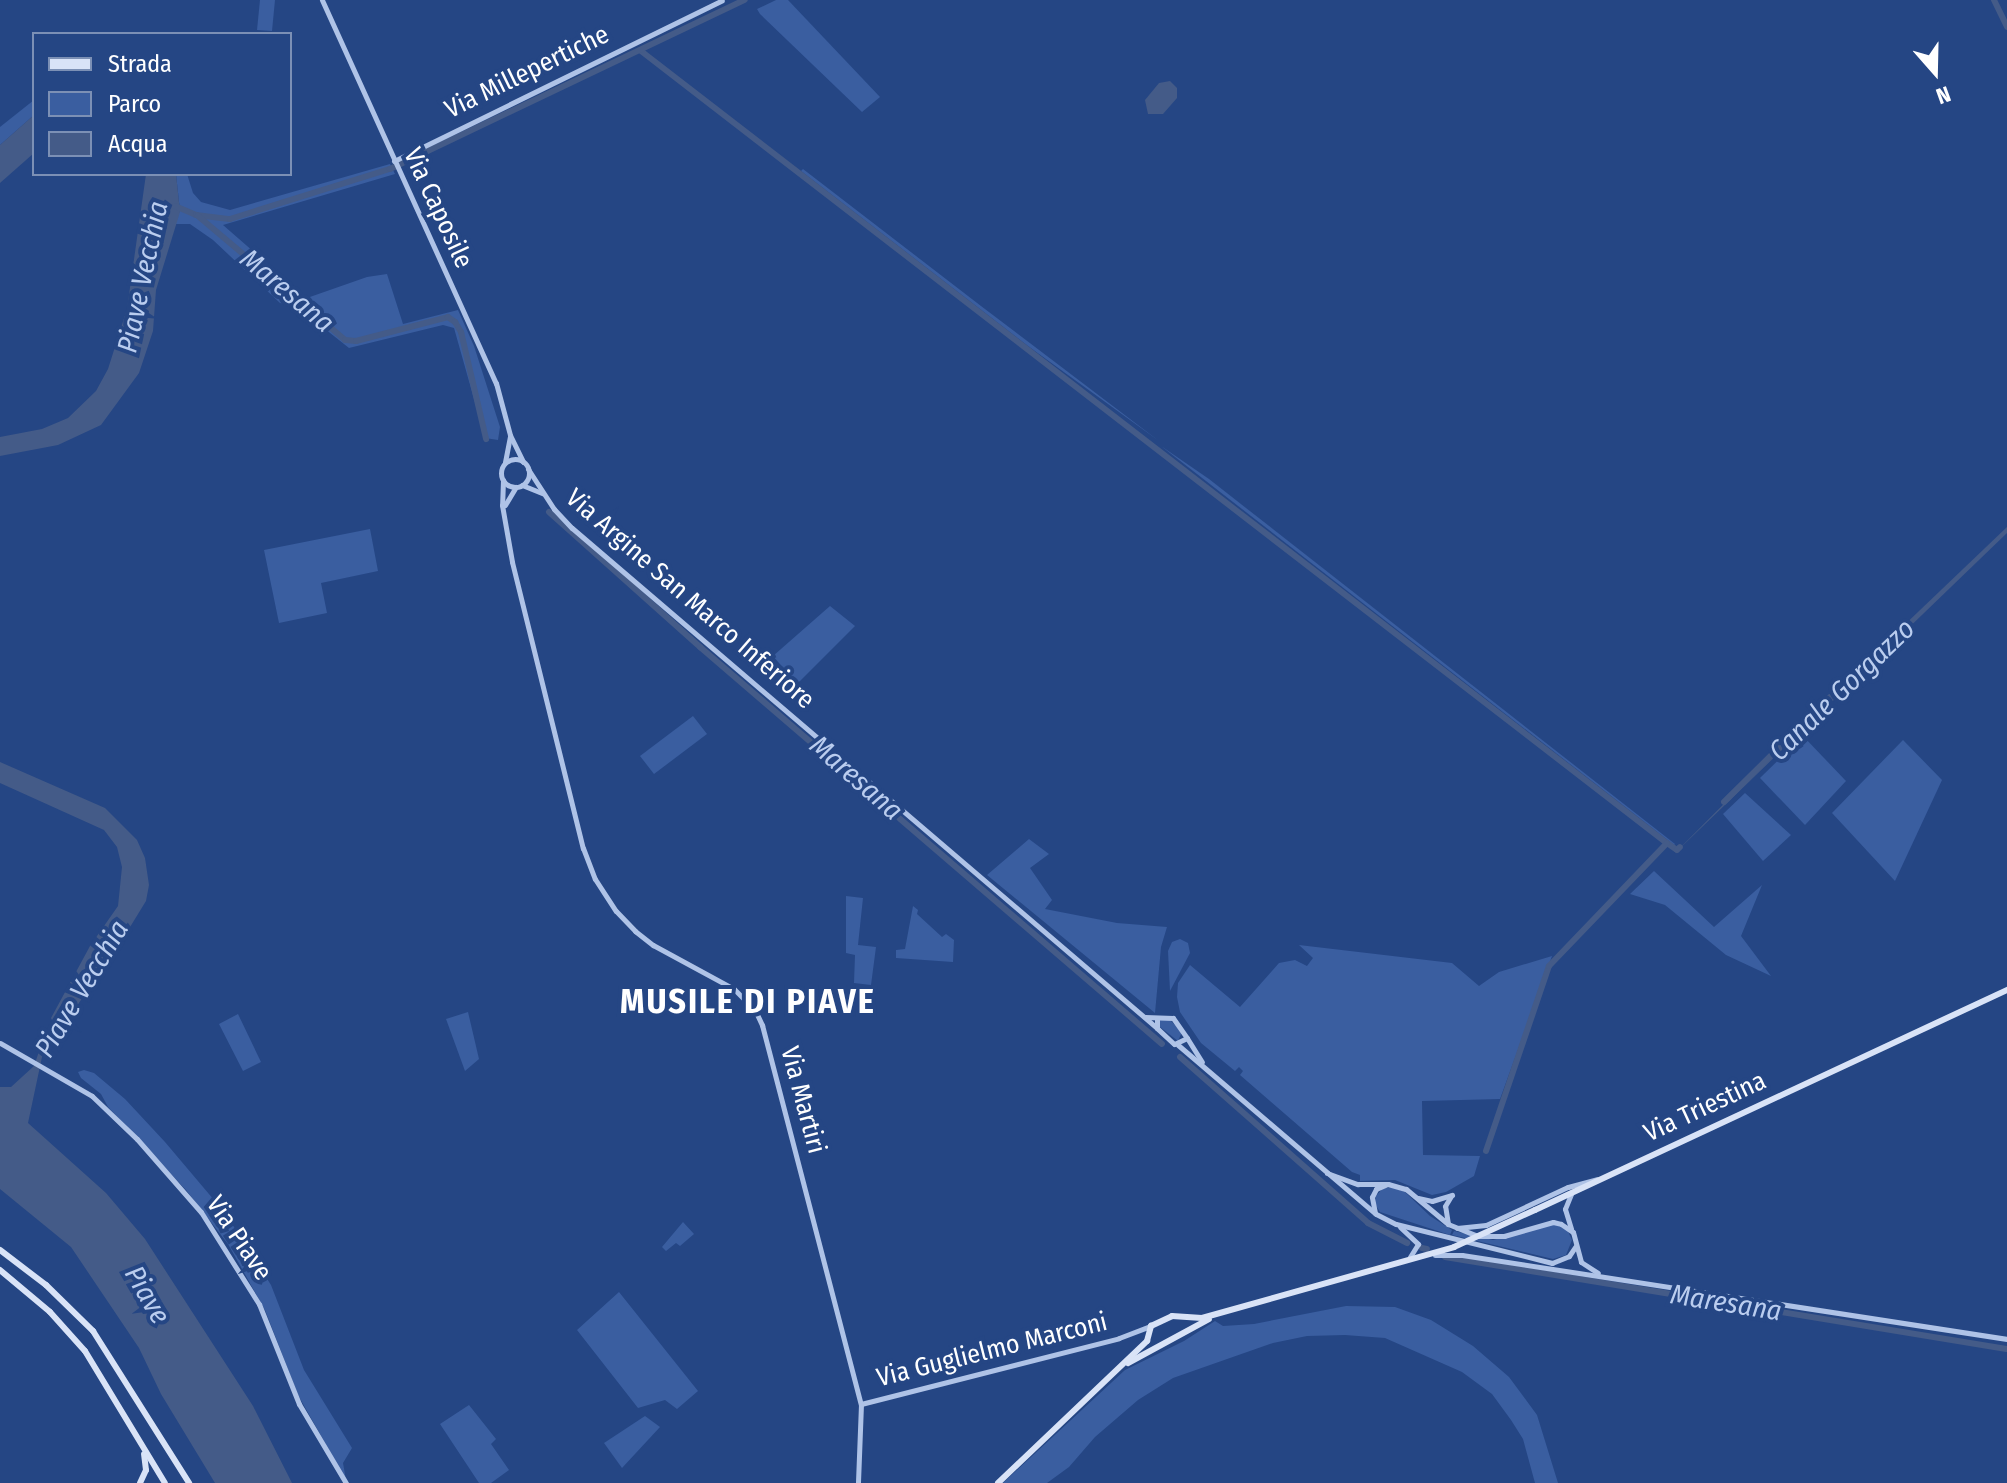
<!DOCTYPE html>
<html>
<head>
<meta charset="utf-8">
<style>
	body { margin:0 }
	#map { position:relative; width:2007px; height:1483px; overflow:hidden; background:#254684; font-family:"Fira Sans Condensed",sans-serif }
	div>[style] { position:absolute }
	.green>* { inset:0; background:#3a5ea0 }
	.water>* { inset:0; background:#445b88 }
	.canal>* { height:6px; margin:-3px; padding:0 3px; transform-origin:3px; border-radius:3px; background:#445b88 }
	.tertiary>* { height:5px; margin:-2.5px; padding:0 2.5px; transform-origin:2.5px; border-radius:2.5px; background:#afc3e7 }
	.tertiary>.ring { margin:-2.5px; padding:0; box-sizing:content-box; background:none; border:5px solid #afc3e7; border-radius:50% }
	.secondary>* { height:6px; margin:-3px; padding:0 3px; transform-origin:3px; border-radius:3px; background:#d9e3f7 }
	.secondary-bridge>* { height:6px; margin:-3px; padding:0 3px; transform-origin:3px; border-radius:3px; background:#d9e3f7 }
	span { translate:-50% -50%; white-space:nowrap; text-align:center; line-height:1.15; -webkit-text-stroke:8px #254684; paint-order:stroke }
	.street-label { font-size:26px; color:#fff }
	.water-label { font-size:28px; color:#bacdef; font-style:italic }
	.district-label { font-size:34px; color:#fff; font-weight:700; letter-spacing:2px }
	.legend { position:absolute; left:32px; top:32px; width:260px; height:144px; box-sizing:border-box; background:#254684; border:2px solid #7c90b5; margin:0; padding:10px 14px; list-style:none; font-size:24px; color:#fff }
	.legend li { display:flex; align-items:center; gap:16px; height:40px }
	.legend b { width:40px; border:2px solid #7c90b5 }
	.north { position:absolute; left:1895px; top:32px; width:80px; height:80px; -webkit-text-stroke:6px #254684; paint-order:stroke; rotate:160deg; font-size:22px; font-weight:700; line-height:32px; text-align:center; color:#fff }
	.north::after { content:''; display:block; margin:auto; width:28px; height:36px; background:#fff; clip-path:polygon(50% 0,100% 100%,50% 72%,0 100%) }
</style>
</head>
<body>
<div id="map">
	<div class="green">
		<i style="clip-path:polygon(260px 0,275px 0,272px 31px,257px 30px)"></i>
		<i style="clip-path:polygon(776px 0,788px 0,880px 97px,862px 112px,760px 14px,757px 9px)"></i>
		<i style="clip-path:polygon(34px 100px,34px 115px,0 145px,0 127px)"></i>
		<i style="clip-path:polygon(390px 164px,395px 174px,223px 225px,307px 298px,367px 277px,387px 274px,403px 324px,458px 310px,474px 346px,500px 427px,498px 440px,485px 438px,454px 328px,443px 325px,349px 348px,296px 306px,280px 303px,213px 240px,190px 224px,174px 224px,180px 211px,176px 174px,187px 174px,193px 193px,201px 202px,230px 210px)"></i>
		<i style="clip-path:polygon(803px 169px,981px 306px,1159px 441px,1028px 346px,801px 171px)"></i>
		<i style="clip-path:polygon(1161px 446px,1209px 479px,1675px 844px,1674px 845px)"></i>
		<i style="clip-path:polygon(370px 529px,378px 571px,321px 583px,327px 613px,279px 623px,264px 550px)"></i>
		<i style="clip-path:polygon(830px 606px,855px 626px,797px 684px,773px 656px)"></i>
		<i style="clip-path:polygon(693px 716px,707px 734px,654px 774px,640px 756px)"></i>
		<i style="clip-path:polygon(1803px 736px,1846px 781px,1805px 825px,1760px 778px)"></i>
		<i style="clip-path:polygon(1903px 740px,1942px 780px,1895px 881px,1832px 813px)"></i>
		<i style="clip-path:polygon(1745px 793px,1791px 835px,1763px 861px,1723px 814px)"></i>
		<i style="clip-path:polygon(1029px 839px,1049px 854px,1030px 868px,1052px 900px,1045px 909px,1117px 923px,1167px 927px,1161px 947px,1155px 1013px,987px 875px)"></i>
		<i style="clip-path:polygon(1654px 871px,1714px 927px,1762px 885px,1741px 936px,1771px 976px,1726px 955px,1665px 905px,1630px 894px)"></i>
		<i style="clip-path:polygon(846px 896px,863px 898px,858px 945px,876px 947px,871px 985px,854px 983px,855px 955px,846px 953px)"></i>
		<i style="clip-path:polygon(913px 906px,918px 910px,917px 914px,942px 937px,946px 934px,954px 940px,953px 962px,896px 958px,896px 950px,905px 949px)"></i>
		<i style="clip-path:polygon(1180px 939px,1188px 943px,1190px 953px,1170px 991px,1168px 951px,1172px 942px)"></i>
		<i style="clip-path:polygon(1299px 945px,1452px 963px,1479px 986px,1499px 972px,1552px 956px,1500px 1099px,1422px 1101px,1423px 1155px,1480px 1156px,1474px 1176px,1446px 1192px,1432px 1195px,1395px 1180px,1360px 1181px,1360px 1175px,1352px 1172px,1240px 1075px,1243px 1071px,1239px 1067px,1235px 1071px,1201px 1043px,1180px 1012px,1177px 997px,1178px 983px,1190px 965px,1240px 1007px,1279px 963px,1295px 960px,1307px 966px,1313px 958px)"></i>
		<i style="clip-path:polygon(468px 1012px,479px 1059px,465px 1071px,446px 1019px)"></i>
		<i style="clip-path:polygon(238px 1014px,261px 1062px,243px 1071px,219px 1024px)"></i>
		<i style="clip-path:polygon(1169px 1019px,1182px 1032px,1178px 1041px,1160px 1027px,1160px 1020px)"></i>
		<i style="clip-path:polygon(84px 1070px,94px 1073px,125px 1099px,165px 1142px,225px 1213px,271px 1285px,304px 1370px,352px 1448px,343px 1463px,346px 1480px,298px 1395px,265px 1310px,228px 1244px,186px 1190px,108px 1107px,101px 1094px,81px 1078px,78px 1072px)"></i>
		<i style="clip-path:polygon(1391px 1187px,1405px 1192px,1430px 1216px,1452px 1230px,1450px 1235px,1380px 1212px,1375px 1204px,1376px 1196px,1382px 1189px)"></i>
		<i style="clip-path:polygon(683px 1222px,694px 1234px,680px 1246px,676px 1243px,666px 1251px,662px 1247px)"></i>
		<i style="clip-path:polygon(1553px 1224px,1567px 1229px,1572px 1240px,1566px 1255px,1553px 1259px,1452px 1235px,1454px 1231px,1493px 1240px)"></i>
		<i style="clip-path:polygon(619px 1292px,698px 1391px,677px 1409px,665px 1400px,638px 1408px,577px 1330px)"></i>
		<i style="clip-path:polygon(1346px 1306px,1395px 1307px,1431px 1320px,1473px 1346px,1509px 1377px,1537px 1415px,1558px 1483px,1535px 1483px,1523px 1439px,1511px 1420px,1492px 1394px,1462px 1372px,1385px 1338px,1345px 1335px,1307px 1336px,1273px 1343px,1173px 1378px,1138px 1400px,1095px 1437px,1069px 1467px,1047px 1483px,1003px 1483px,1125px 1370px,1184px 1341px,1215px 1321px,1223px 1326px,1254px 1324px)"></i>
		<i style="clip-path:polygon(469px 1405px,496px 1439px,491px 1444px,509px 1470px,491px 1483px,479px 1483px,440px 1424px)"></i>
		<i style="clip-path:polygon(645px 1416px,660px 1427px,622px 1468px,604px 1443px)"></i>
	</div>
	<div class="water">
		<i style="clip-path:polygon(1170px 81px,1177px 88px,1177px 98px,1163px 114px,1148px 114px,1145px 100px,1159px 83px)"></i>
		<i style="clip-path:polygon(34px 115px,34px 153px,0 183px,0 145px)"></i>
		<i style="clip-path:polygon(146px 174px,176px 174px,180px 212px,156px 290px,153px 331px,139px 373px,101px 425px,58px 445px,0 456px,0 437px,42px 429px,68px 418px,96px 391px,108px 369px,127px 309px)"></i>
		<i style="clip-path:polygon(2007px 527px,2007px 533px,1674px 854px,1852px 675px)"></i>
		<i style="clip-path:polygon(0 762px,105px 808px,137px 840px,145px 858px,149px 885px,146px 901px,127px 932px,64px 1025px,61px 1024px,42px 1057px,28px 1123px,106px 1193px,145px 1239px,253px 1406px,292px 1483px,215px 1483px,161px 1394px,139px 1348px,71px 1247px,0 1189px,0 1087px,11px 1087px,34px 1066px,44px 1037px,54px 1024px,51px 1018px,90px 946px,118px 906px,122px 867px,117px 847px,104px 830px,0 783px)"></i>
	</div>
	<div class="canal">
		<i style="left:1994px;top:0;width:30px;rotate:64deg"></i>
		<i style="left:641px;top:51px;width:1296px;rotate:37.67deg"></i>
		<i style="left:1667px;top:843px;width:12px;rotate:35deg"></i>
		<i style="left:1677px;top:850px;width:4px;rotate:-45deg"></i>
		<i style="left:175px;top:206px;width:23px;rotate:23deg"></i>
		<i style="left:196px;top:215px;width:34px;rotate:7deg"></i>
		<i style="left:230px;top:219px;width:168px;rotate:-17.4deg"></i>
		<i style="left:390px;top:169px;width:393px;rotate:-25.5deg"></i>
		<i style="left:198px;top:216px;width:192px;rotate:40.1deg"></i>
		<i style="left:345px;top:340px;width:11px;rotate:5deg"></i>
		<i style="left:356px;top:341px;width:95px;rotate:-14.6deg"></i>
		<i style="left:448px;top:317px;width:9px;rotate:36deg"></i>
		<i style="left:455px;top:322px;width:12px;rotate:59deg"></i>
		<i style="left:461px;top:332px;width:110px;rotate:76.8deg"></i>
		<i style="left:549px;top:512px;width:203px;rotate:41.8deg"></i>
		<i style="left:700px;top:647px;width:609px;rotate:40.67deg"></i>
		<i style="left:1724px;top:802px;width:149px;rotate:-44.7deg"></i>
		<i style="left:1180px;top:1057px;width:251px;rotate:41.4deg"></i>
		<i style="left:1368px;top:1223px;width:44px;rotate:27.1deg"></i>
		<i style="left:1486px;top:1151px;width:195px;rotate:-71.2deg"></i>
		<i style="left:1549px;top:966px;width:170px;rotate:-46.2deg"></i>
		<i style="left:1422px;top:1248px;width:5px;rotate:11deg"></i>
		<i style="left:1445px;top:1257px;width:569px;rotate:9.3deg"></i>
	</div>
	<div class="tertiary">
		<i style="left:322px;top:0;width:421px;rotate:65.6deg"></i>
		<i style="left:496px;top:383px;width:54px;rotate:74.9deg"></i>
		<i style="left:510px;top:435px;width:30px;rotate:64deg"></i>
		<i style="left:394px;top:161px;width:365px;rotate:-26.1deg"></i>
		<i class="ring" style="left:501px;top:459px;width:23px;height:23px"></i>
		<i style="left:505px;top:462px;width:26px;rotate:-79deg"></i>
		<i style="left:528px;top:469px;width:48px;rotate:57deg"></i>
		<i style="left:554px;top:509px;width:26px;rotate:47deg"></i>
		<i style="left:572px;top:528px;width:770px;rotate:40.52deg"></i>
		<i style="left:503px;top:480px;width:25px;rotate:92deg"></i>
		<i style="left:502px;top:505px;width:58px;rotate:80deg"></i>
		<i style="left:512px;top:562px;width:295px;rotate:76.1deg"></i>
		<i style="left:583px;top:848px;width:33px;rotate:69deg"></i>
		<i style="left:595px;top:879px;width:38px;rotate:57deg"></i>
		<i style="left:616px;top:911px;width:28px;rotate:46deg"></i>
		<i style="left:635px;top:931px;width:23px;rotate:38deg"></i>
		<i style="left:653px;top:945px;width:92px;rotate:28.5deg"></i>
		<i style="left:734px;top:989px;width:30px;rotate:45deg"></i>
		<i style="left:755px;top:1010px;width:17px;rotate:65deg"></i>
		<i style="left:762px;top:1025px;width:392px;rotate:75.4deg"></i>
		<i style="left:861px;top:1404px;width:79px;rotate:92.2deg"></i>
		<i style="left:522px;top:485px;width:22px;rotate:22deg"></i>
		<i style="left:505px;top:505px;width:21px;rotate:-59deg"></i>
		<i style="left:1145px;top:1017px;width:28px;rotate:2deg"></i>
		<i style="left:1173px;top:1018px;width:24px;rotate:55deg"></i>
		<i style="left:1187px;top:1038px;width:14px;rotate:155deg"></i>
		<i style="left:1174px;top:1044px;width:23px;rotate:-137deg"></i>
		<i style="left:1157px;top:1028px;width:10px;rotate:-90deg"></i>
		<i style="left:1187px;top:1038px;width:28px;rotate:58deg"></i>
		<i style="left:0;top:1043px;width:106px;rotate:29.9deg"></i>
		<i style="left:92px;top:1096px;width:62px;rotate:43.7deg"></i>
		<i style="left:137px;top:1139px;width:97px;rotate:48.8deg"></i>
		<i style="left:201px;top:1212px;width:109px;rotate:57.8deg"></i>
		<i style="left:259px;top:1304px;width:108px;rotate:68.2deg"></i>
		<i style="left:299px;top:1404px;width:92px;rotate:59.3deg"></i>
		<i style="left:1178px;top:1045px;width:260px;rotate:40.5deg"></i>
		<i style="left:1376px;top:1214px;width:22px;rotate:27deg"></i>
		<i style="left:1396px;top:1224px;width:161px;rotate:14deg"></i>
		<i style="left:1327px;top:1173px;width:33px;rotate:20deg"></i>
		<i style="left:1358px;top:1184px;width:30px"></i>
		<i style="left:1388px;top:1184px;width:19px;rotate:16deg"></i>
		<i style="left:1406px;top:1189px;width:55px;rotate:39.8deg"></i>
		<i style="left:1448px;top:1224px;width:31px;rotate:22deg"></i>
		<i style="left:1477px;top:1236px;width:27px"></i>
		<i style="left:1504px;top:1236px;width:51px;rotate:-15.9deg"></i>
		<i style="left:1553px;top:1222px;width:8px;rotate:14deg"></i>
		<i style="left:1561px;top:1224px;width:14px;rotate:34deg"></i>
		<i style="left:1573px;top:1232px;width:31px;rotate:75deg"></i>
		<i style="left:1581px;top:1262px;width:20px;rotate:33deg"></i>
		<i style="left:1571px;top:1194px;width:16px;rotate:112deg"></i>
		<i style="left:1565px;top:1209px;width:21px;rotate:73deg"></i>
		<i style="left:1418px;top:1198px;width:14px;rotate:12deg"></i>
		<i style="left:1432px;top:1201px;width:21px;rotate:-17deg"></i>
		<i style="left:1375px;top:1213px;width:16px;rotate:-101deg"></i>
		<i style="left:1372px;top:1197px;width:9px;rotate:-63deg"></i>
		<i style="left:1376px;top:1189px;width:12px;rotate:-24deg"></i>
		<i style="left:1448px;top:1224px;width:18px;rotate:-99deg"></i>
		<i style="left:1445px;top:1206px;width:12px;rotate:-59deg"></i>
		<i style="left:1400px;top:1227px;width:25px;rotate:43deg"></i>
		<i style="left:1418px;top:1244px;width:15px;rotate:122deg"></i>
		<i style="left:1457px;top:1228px;width:29px;rotate:-6deg"></i>
		<i style="left:1486px;top:1225px;width:90px;rotate:-24.9deg"></i>
		<i style="left:1568px;top:1187px;width:30px;rotate:-15deg"></i>
		<i style="left:1435px;top:1255px;width:27px"></i>
		<i style="left:1462px;top:1255px;width:551px;rotate:8.76deg"></i>
		<i style="left:1552px;top:1263px;width:18px;rotate:-22deg"></i>
		<i style="left:1569px;top:1256px;width:11px;rotate:-56deg"></i>
		<i style="left:861px;top:1404px;width:266px;rotate:-14.3deg"></i>
		<i style="left:1119px;top:1338px;width:34px;rotate:-21deg"></i>
	</div>
	<div class="secondary">
		<i style="left:1535px;top:1210px;width:521px;rotate:-24.99deg"></i>
		<i style="left:0;top:1250px;width:58px;rotate:37.3deg"></i>
		<i style="left:46px;top:1285px;width:66px;rotate:44.4deg"></i>
		<i style="left:93px;top:1331px;width:180px;rotate:57.7deg"></i>
		<i style="left:0;top:1270px;width:65px;rotate:40deg"></i>
		<i style="left:50px;top:1312px;width:52px;rotate:48.1deg"></i>
		<i style="left:85px;top:1351px;width:154px;rotate:58.8deg"></i>
		<i style="left:1147px;top:1341px;width:16px;rotate:-75deg"></i>
		<i style="left:1151px;top:1326px;width:23px;rotate:-25deg"></i>
		<i style="left:1172px;top:1316px;width:30px;rotate:4deg"></i>
		<i style="left:1202px;top:1318px;width:262px;rotate:-15.7deg"></i>
		<i style="left:1128px;top:1363px;width:92px;rotate:-28.5deg"></i>
		<i style="left:140px;top:1483px;width:14px;rotate:-65deg"></i>
		<i style="left:146px;top:1470px;width:16px;rotate:-97deg"></i>
		<i style="left:998px;top:1483px;width:206px;rotate:-43.6deg"></i>
	</div>
	<div class="secondary-bridge">
		<i style="left:1454px;top:1247px;width:89px;rotate:-24.6deg"></i>
	</div>
	<div class="street-label">
		<span style="left:527px;top:72px;rotate:-26deg">Via Millepertiche</span>
		<span style="left:438px;top:208px;rotate:65deg">Via Caposile</span>
		<span style="left:690px;top:599px;rotate:41deg">Via Argine San Marco Inferiore</span>
		<span style="left:803px;top:1100px;rotate:75deg">Via Martiri</span>
		<span style="left:1705px;top:1107px;rotate:-25deg">Via Triestina</span>
		<span style="left:239px;top:1238px;rotate:56deg">Via Piave</span>
		<span style="left:992px;top:1350px;rotate:-14deg">Via Guglielmo Marconi</span>
	</div>
	<div class="water-label">
		<span style="left:143px;top:277px;rotate:-78deg">Piave Vecchia</span>
		<span style="left:287px;top:291px;rotate:40deg">Maresana</span>
		<span style="left:1842px;top:690px;rotate:-44deg">Canale Gorgazzo</span>
		<span style="left:856px;top:778px;rotate:41deg">Maresana</span>
		<span style="left:82px;top:989px;rotate:-59deg">Piave Vecchia</span>
		<span style="left:147px;top:1295px;rotate:60deg">Piave</span>
		<span style="left:1726px;top:1303px;rotate:9deg">Maresana</span>
	</div>
	<div class="district-label">
		<span style="left:748px;top:1002px">MUSILE DI PIAVE</span>
	</div>
	<ul class="legend">
	<li><b style="height:10px;background:#d9e3f7"></b>Strada</li>
	<li><b style="height:22px;background:#3a5ea0"></b>Parco</li>
	<li><b style="height:22px;background:#445b88"></b>Acqua</li>
	</ul>
	<div class="north">N</div>
</div>
</body>
</html>
